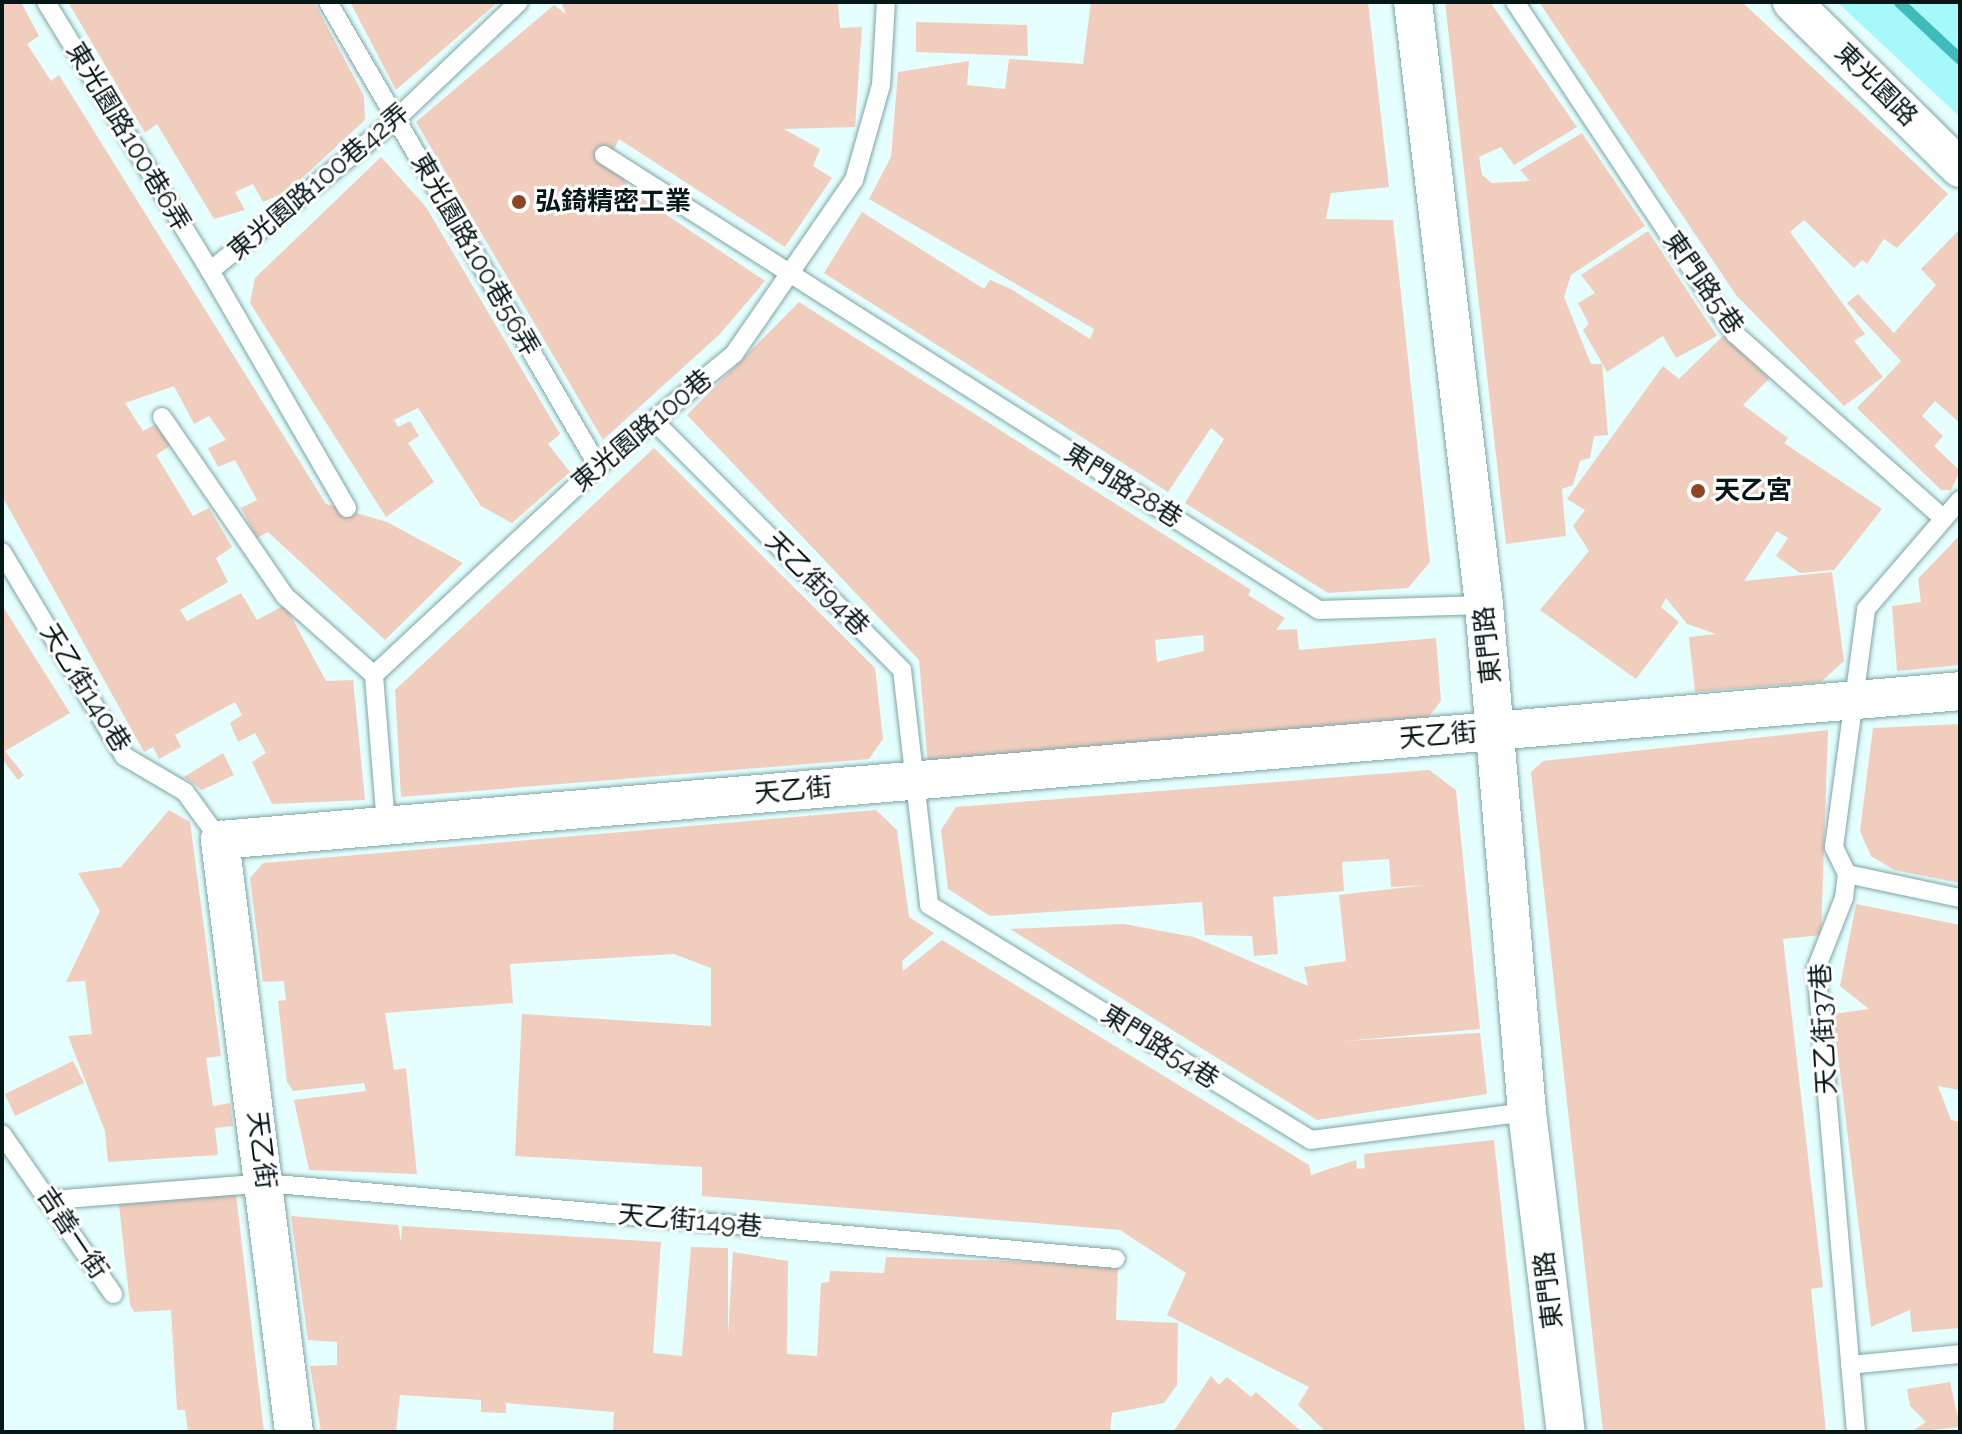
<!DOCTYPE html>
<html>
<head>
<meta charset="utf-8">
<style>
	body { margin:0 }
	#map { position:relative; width:1962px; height:1434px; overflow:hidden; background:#e5fefe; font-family:Raleway,"Noto Sans TC",sans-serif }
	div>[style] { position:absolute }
	.green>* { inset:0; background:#a5f9fa }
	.stream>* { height:11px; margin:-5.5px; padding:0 5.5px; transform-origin:5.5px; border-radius:5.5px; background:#40bbbc }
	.building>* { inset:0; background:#f1cdbe }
	.roads { filter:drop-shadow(0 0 2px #7ca5a5) drop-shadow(0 0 2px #7ca5a5) }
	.service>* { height:18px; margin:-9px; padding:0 9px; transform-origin:9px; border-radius:9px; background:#fff }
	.minor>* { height:38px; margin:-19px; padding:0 19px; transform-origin:19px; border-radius:19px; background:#fff }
	.dots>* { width:22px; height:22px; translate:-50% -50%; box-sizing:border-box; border:4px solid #fff; border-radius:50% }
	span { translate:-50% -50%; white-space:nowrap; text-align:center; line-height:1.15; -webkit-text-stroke:6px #fff; paint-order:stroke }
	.street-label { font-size:26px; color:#061717 }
	.poi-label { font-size:26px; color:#061717; font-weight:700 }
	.left { translate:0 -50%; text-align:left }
	.frame { position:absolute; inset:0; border:4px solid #061717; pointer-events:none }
</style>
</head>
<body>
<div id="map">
	<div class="green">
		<i style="clip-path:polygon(1837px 2px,1960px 2px,1960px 117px)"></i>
	</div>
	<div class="stream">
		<i style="left:1899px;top:2px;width:83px;rotate:43.1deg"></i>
	</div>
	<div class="building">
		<i style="clip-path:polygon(2px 2px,21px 2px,39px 36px,27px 44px,51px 81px,59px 75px,326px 504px,387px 522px,463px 563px,385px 640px,268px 532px,257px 538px,241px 508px,257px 500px,235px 460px,218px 467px,208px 448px,226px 440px,209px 416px,194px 424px,174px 386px,125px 403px,143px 431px,161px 421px,173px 444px,156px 455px,193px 516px,209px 508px,232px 547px,216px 558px,228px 582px,180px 610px,187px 621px,241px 593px,257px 620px,285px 605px,326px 681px,353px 680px,365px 800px,272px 804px,252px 762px,266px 753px,255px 733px,238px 742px,230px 723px,242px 715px,235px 702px,175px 735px,181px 747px,159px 759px,153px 747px,144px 752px,2px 496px)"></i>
		<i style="clip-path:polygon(68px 2px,314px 2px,364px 96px,365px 120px,288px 191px,263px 202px,253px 184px,235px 192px,245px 210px,214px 219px,157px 124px,145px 133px)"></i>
		<i style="clip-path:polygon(350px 2px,498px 2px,396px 90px)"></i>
		<i style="clip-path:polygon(561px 2px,838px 2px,840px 28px,862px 27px,855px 127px,784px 129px,820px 149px,813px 166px,832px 178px,785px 247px,619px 139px,609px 160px,634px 193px,765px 281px,719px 335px,603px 440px,416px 122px,554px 5px,566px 14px)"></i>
		<i style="clip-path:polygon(1091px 2px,1368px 2px,1389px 187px,1331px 193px,1326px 219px,1393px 220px,1430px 562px,1408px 588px,1328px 593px,1185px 503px,1224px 439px,1211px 428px,1168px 492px,824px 273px,862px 212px,984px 289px,990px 280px,1011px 289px,1090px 339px,1094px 329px,869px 199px,891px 157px,898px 72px,969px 61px,967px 85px,1005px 89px,1009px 59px,1083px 64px)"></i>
		<i style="clip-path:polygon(1445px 2px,1490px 2px,1577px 127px,1514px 165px,1501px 147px,1479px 157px,1482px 175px,1492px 183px,1530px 181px,1520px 170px,1582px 133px,1645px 226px,1571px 275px,1564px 297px,1591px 364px,1602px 364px,1608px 435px,1594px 436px,1590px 458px,1580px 461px,1573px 485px,1562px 489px,1566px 536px,1506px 544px)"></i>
		<i style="clip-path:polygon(1539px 2px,1742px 2px,1948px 194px,1897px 248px,1884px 239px,1867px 264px,1862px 260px,1854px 268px,1804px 220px,1790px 232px,1865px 334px,1854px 341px,1883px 377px,1844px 406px,1736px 295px)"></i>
		<i style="clip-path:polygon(916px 22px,1027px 25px,1028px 56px,916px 52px)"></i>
		<i style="clip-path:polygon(381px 157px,426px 207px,560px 434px,548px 444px,570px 472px,512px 523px,481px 506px,418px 408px,394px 420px,398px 427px,410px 421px,419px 436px,408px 443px,434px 482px,386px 517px,250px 303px,255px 278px)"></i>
		<i style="clip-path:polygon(1960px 229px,1960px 423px,1935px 401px,1922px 416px,1943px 436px,1934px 446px,1960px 471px,1951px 490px,1941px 490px,1857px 408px,1901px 361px,1847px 303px,1858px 294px,1894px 333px,1936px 285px,1921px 269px)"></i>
		<i style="clip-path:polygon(1648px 231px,1717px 336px,1676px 358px,1663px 336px,1607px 372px,1583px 330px,1589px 324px,1578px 303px,1595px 293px,1581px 275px)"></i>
		<i style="clip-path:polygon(evenodd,799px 302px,1251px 590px,1248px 595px,1285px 618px,1276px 630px,1297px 629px,1299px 650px,1436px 638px,1441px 701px,1423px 724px,928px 765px,919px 660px,687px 415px,799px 302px,1203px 635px,1204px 651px,1157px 662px,1155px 640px,1203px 635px)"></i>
		<i style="clip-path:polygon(1725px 334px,1769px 379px,1743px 405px,1788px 438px,1784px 443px,1882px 509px,1834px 570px,1800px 573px,1776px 556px,1788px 538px,1777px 531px,1744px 581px,1832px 572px,1844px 661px,1821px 682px,1695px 692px,1689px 637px,1716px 634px,1687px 624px,1666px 598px,1661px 607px,1679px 622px,1636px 679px,1540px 610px,1589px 551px,1573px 526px,1585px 510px,1567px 499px,1663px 366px,1679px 379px)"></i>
		<i style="clip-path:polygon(654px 448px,875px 668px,883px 739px,869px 759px,401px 797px,395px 690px)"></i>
		<i style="clip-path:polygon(1960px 535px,1960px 665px,1897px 671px,1892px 606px,1921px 602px,1918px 579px)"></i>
		<i style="clip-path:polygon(2px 605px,70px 713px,5px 751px,24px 775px,18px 780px,2px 759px)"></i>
		<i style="clip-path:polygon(1960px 724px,1960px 883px,1894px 870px,1871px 856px,1860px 831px,1873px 728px)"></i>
		<i style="clip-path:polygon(1828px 730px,1821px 935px,1783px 939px,1823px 1287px,1811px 1289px,1826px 1432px,1603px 1432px,1531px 772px,1543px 761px)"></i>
		<i style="clip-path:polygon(223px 753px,234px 775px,202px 790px,184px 777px)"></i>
		<i style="clip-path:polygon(1429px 770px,1456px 790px,1480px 1029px,1344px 1041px,1480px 1033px,1487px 1094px,1317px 1120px,1010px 929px,1124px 924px,1194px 937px,1308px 986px,1304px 967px,1346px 961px,1339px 895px,1426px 885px,1391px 887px,1389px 859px,1342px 862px,1344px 891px,1273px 897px,1278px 954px,1254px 956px,1252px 936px,1205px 935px,1202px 902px,990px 916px,948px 889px,941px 830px,956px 807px)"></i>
		<i style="clip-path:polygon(169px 810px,190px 822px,221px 1056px,206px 1058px,213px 1106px,230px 1103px,233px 1126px,215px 1128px,218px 1155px,108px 1162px,105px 1131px,68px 1036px,92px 1034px,85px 981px,66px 982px,100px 911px,78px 873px,121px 867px)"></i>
		<i style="clip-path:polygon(876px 810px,897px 830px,909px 917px,934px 933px,902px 961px,903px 971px,942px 940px,1309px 1165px,1311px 1175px,1356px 1160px,1357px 1169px,1365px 1168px,1364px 1154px,1494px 1140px,1525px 1432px,1326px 1432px,1298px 1405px,1309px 1387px,1167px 1315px,1186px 1273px,1120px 1230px,702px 1196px,702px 1167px,515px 1156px,522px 1014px,711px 1026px,711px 968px,674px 954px,510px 964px,513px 1003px,385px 1013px,394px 1070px,406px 1068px,417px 1174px,309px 1170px,294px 1100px,366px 1091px,364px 1083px,293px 1091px,287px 1082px,278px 1001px,286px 1000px,284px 981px,263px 982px,250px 878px,263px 863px)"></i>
		<i style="clip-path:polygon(1856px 904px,1960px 925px,1960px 1090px,1938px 1086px,1951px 1120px,1960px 1122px,1960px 1328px,1912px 1332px,1910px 1310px,1871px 1327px,1833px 1014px,1869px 1009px,1840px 986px)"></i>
		<i style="clip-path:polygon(73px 1061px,84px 1083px,15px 1116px,5px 1094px)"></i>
		<i style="clip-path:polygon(236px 1194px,264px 1432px,188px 1432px,185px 1410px,177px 1410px,171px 1310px,134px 1312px,130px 1305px,119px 1205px)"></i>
		<i style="clip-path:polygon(291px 1216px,398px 1225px,401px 1242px,402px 1226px,661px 1242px,653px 1353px,682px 1356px,691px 1247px,728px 1248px,728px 1336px,733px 1252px,788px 1261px,787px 1354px,817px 1356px,821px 1283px,829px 1282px,830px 1271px,884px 1273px,886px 1257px,1118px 1265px,1116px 1320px,1178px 1323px,1177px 1385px,1164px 1403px,1112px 1413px,1110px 1432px,613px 1432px,614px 1412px,506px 1403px,506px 1413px,481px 1412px,481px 1400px,400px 1395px,396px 1432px,321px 1432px,310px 1366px,337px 1365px,337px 1342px,308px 1340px)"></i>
		<i style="clip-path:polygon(1211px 1376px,1219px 1385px,1227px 1377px,1251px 1397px,1256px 1392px,1302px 1432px,1173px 1432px)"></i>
		<i style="clip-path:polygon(1950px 1382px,1960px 1427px,1911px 1432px,1926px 1422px,1910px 1406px,1907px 1389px)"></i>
	</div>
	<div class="roads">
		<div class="service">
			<i style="left:46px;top:2px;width:315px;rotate:58.6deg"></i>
			<i style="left:328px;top:2px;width:537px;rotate:59.81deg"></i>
			<i style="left:1515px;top:2px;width:398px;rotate:56.5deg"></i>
			<i style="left:1735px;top:334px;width:278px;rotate:41.5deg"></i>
			<i style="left:604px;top:155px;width:847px;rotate:32.47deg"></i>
			<i style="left:1319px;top:610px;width:165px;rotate:-1.7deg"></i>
			<i style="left:162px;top:417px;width:217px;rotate:55.5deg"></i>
			<i style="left:285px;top:596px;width:119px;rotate:41.6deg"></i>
			<i style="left:653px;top:420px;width:353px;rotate:45.1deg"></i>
			<i style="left:902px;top:670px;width:237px;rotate:83.4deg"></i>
			<i style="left:929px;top:905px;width:448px;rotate:31.6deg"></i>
			<i style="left:1311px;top:1140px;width:218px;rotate:-7.4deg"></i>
			<i style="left:347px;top:508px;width:274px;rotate:-120deg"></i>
			<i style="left:210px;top:271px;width:239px;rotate:-39.2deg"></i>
			<i style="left:395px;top:120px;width:171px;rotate:-43.6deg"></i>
			<i style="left:2px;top:552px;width:238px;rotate:59.1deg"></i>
			<i style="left:124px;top:756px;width:71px;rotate:30.5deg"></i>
			<i style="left:185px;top:792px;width:59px;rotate:53.9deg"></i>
			<i style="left:386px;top:825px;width:150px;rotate:-94.6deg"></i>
			<i style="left:374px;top:675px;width:306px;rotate:-43deg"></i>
			<i style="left:598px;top:466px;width:176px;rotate:-39.5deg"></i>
			<i style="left:734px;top:354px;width:211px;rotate:-55.4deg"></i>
			<i style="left:854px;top:180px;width:99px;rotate:-74.1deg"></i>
			<i style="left:881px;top:85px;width:83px;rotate:-86.6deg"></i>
			<i style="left:1847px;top:874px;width:116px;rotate:12deg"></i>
			<i style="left:2px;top:1134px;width:195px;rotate:55.2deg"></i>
			<i style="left:51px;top:1200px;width:215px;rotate:-4.5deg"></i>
			<i style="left:265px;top:1183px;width:854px;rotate:5.1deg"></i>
			<i style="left:1850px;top:1365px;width:111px;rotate:-5.7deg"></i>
			<i style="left:1856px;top:1432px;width:465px;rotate:-94.9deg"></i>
			<i style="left:1816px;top:969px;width:76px;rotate:-68.5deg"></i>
			<i style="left:1844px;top:898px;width:24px;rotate:-83deg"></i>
			<i style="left:1847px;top:874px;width:30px;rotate:-116deg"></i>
			<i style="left:1834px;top:847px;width:240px;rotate:-82.3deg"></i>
			<i style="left:1866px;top:609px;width:144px;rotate:-49.2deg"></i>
		</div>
		<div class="minor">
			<i style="left:1413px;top:2px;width:607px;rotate:83.28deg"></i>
			<i style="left:1484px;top:605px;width:509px;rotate:85.15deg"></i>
			<i style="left:1527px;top:1112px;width:322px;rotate:83.1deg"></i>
			<i style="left:1792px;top:2px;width:236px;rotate:44.7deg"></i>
			<i style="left:294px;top:1432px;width:597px;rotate:-97.13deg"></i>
			<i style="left:220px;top:840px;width:1746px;rotate:-4.89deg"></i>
		</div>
	</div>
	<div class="dots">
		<i style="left:519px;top:202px;background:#8d4524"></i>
		<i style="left:1698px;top:491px;background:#8d4524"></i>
	</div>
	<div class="street-label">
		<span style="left:1876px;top:85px;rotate:45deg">東光園路</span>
		<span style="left:128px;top:137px;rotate:59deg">東光園路100巷6弄</span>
		<span style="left:319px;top:182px;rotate:-40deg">東光園路100巷42弄</span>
		<span style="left:475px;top:255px;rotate:60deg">東光園路100巷56弄</span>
		<span style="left:1703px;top:283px;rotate:55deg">東門路5巷</span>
		<span style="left:642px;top:431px;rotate:-40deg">東光園路100巷</span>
		<span style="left:1123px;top:486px;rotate:32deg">東門路28巷</span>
		<span style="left:817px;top:584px;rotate:45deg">天乙街94巷</span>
		<span style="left:1488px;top:645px;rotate:-96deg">東門路</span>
		<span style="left:85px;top:688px;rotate:58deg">天乙街140巷</span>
		<span style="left:1438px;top:736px;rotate:-5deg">天乙街</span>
		<span style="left:793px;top:791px;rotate:-5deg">天乙街</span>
		<span style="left:1824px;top:1029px;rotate:-93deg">天乙街37巷</span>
		<span style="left:1160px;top:1047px;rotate:32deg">東門路54巷</span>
		<span style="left:261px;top:1150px;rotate:83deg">天乙街</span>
		<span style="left:690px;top:1221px;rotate:5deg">天乙街149巷</span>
		<span style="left:72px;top:1233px;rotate:56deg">吉善一街</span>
		<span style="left:1549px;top:1290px;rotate:-97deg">東門路</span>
	</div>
	<div class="poi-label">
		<span class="left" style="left:535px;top:202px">弘錡精密工業</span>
		<span class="left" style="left:1714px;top:491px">天乙宮</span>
	</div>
	<div class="frame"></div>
</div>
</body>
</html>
